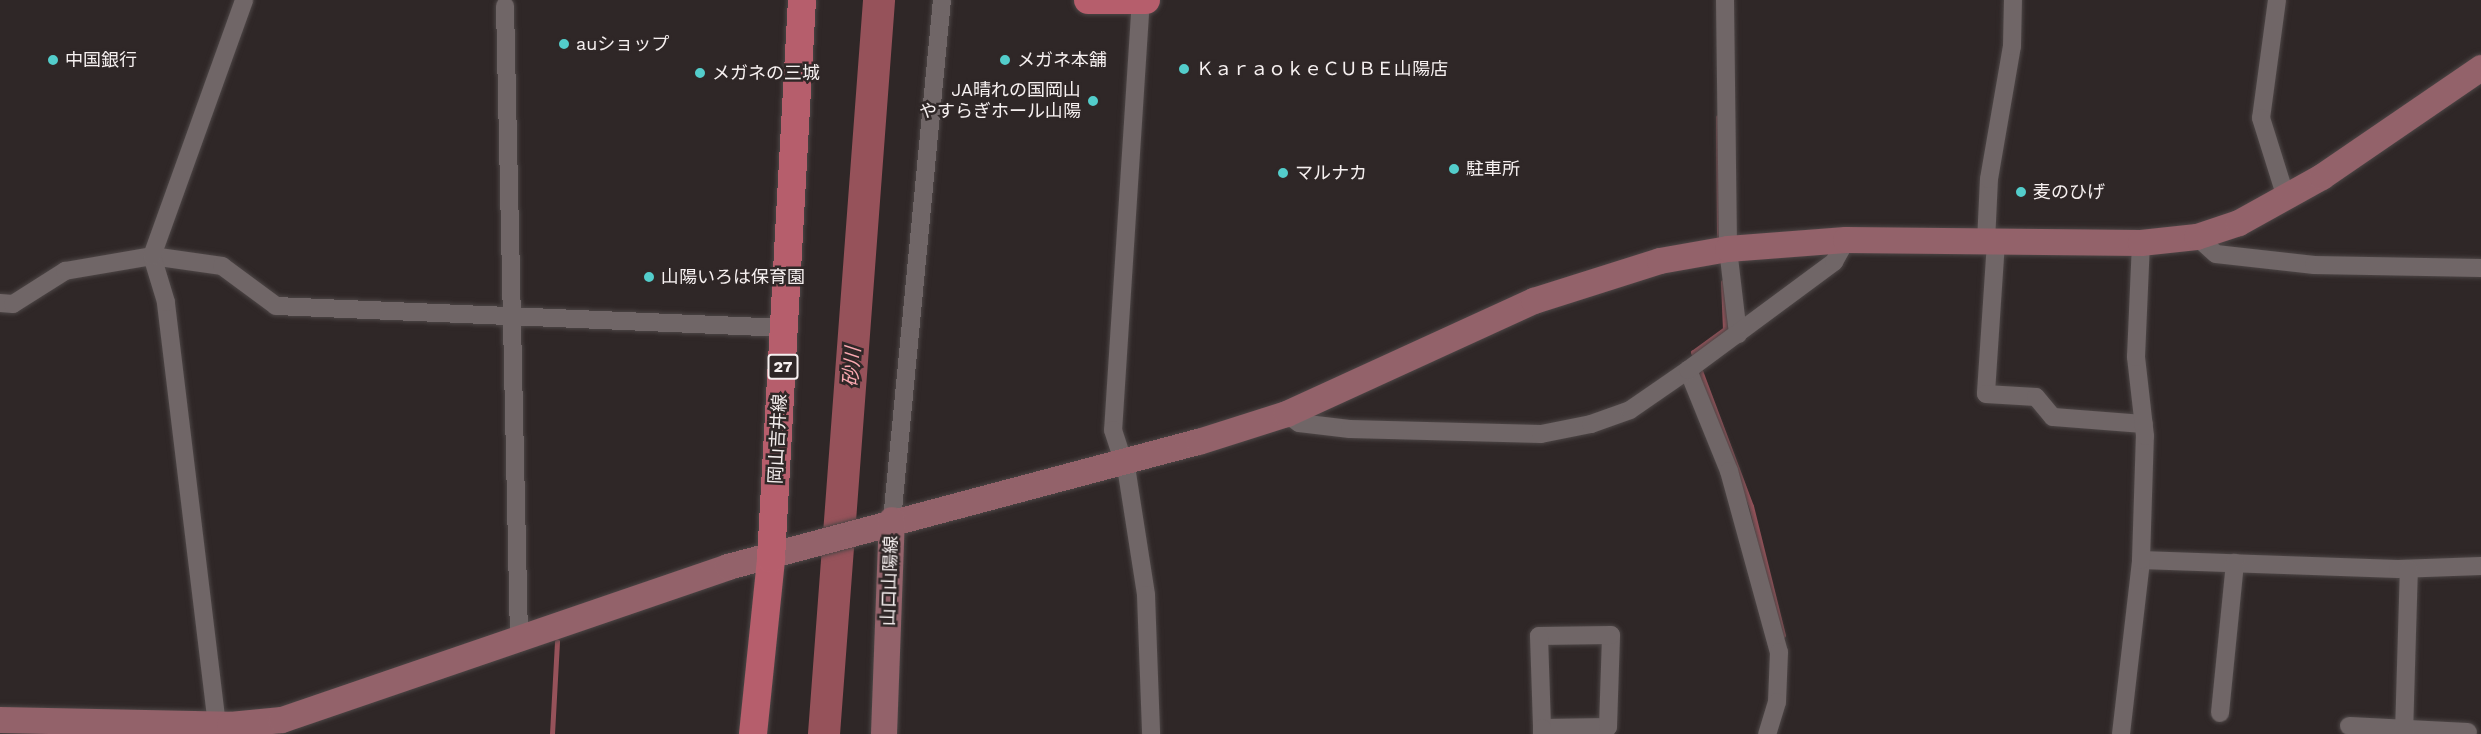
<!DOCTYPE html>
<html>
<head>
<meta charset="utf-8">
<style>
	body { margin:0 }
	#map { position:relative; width:2481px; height:734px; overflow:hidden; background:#2f2727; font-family:"Work Sans","Noto Sans JP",sans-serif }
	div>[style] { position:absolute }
	.stream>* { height:5px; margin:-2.5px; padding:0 2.5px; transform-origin:2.5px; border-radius:2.5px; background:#96525a }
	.river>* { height:32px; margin:-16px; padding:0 16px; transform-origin:16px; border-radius:16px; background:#96525a }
	.roads { filter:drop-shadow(0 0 2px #4d4646) drop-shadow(0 0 2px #4d4646) }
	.street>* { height:18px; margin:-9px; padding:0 9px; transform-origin:9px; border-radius:9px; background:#706667 }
	.secondary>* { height:26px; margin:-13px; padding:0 13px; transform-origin:13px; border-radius:13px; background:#93626a }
	.primary>* { height:28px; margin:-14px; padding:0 14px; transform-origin:14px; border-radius:14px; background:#b65e6c }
	.dots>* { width:16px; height:16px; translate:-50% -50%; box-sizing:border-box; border:3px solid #2f2727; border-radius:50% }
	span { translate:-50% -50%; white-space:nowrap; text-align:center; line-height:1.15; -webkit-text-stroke:5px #2f2727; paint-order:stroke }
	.shield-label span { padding:2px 4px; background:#2f2727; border:2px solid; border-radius:4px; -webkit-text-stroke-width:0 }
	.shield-label { font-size:16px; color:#f6f0f0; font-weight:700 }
	.poi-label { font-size:18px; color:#f6f0f0 }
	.left { translate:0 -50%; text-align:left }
	.right { translate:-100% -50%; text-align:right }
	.street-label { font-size:18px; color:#f6f0f0 }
	.water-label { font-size:20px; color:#faa9b1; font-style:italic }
</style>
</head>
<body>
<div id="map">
	<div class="stream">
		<i style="left:1718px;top:117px;width:126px;rotate:89.5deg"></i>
		<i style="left:1723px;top:282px;width:47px;rotate:87.6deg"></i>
		<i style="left:1725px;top:329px;width:39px;rotate:144deg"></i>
		<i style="left:1693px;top:352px;width:165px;rotate:69.4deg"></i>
		<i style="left:1751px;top:506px;width:133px;rotate:76.1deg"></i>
		<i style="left:552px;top:734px;width:93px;rotate:-86.9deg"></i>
	</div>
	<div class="river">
		<i style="left:824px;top:734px;width:736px;rotate:-85.71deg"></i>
	</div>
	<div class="roads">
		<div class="street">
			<i style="left:1725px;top:0;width:249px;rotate:89.3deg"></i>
			<i style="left:1728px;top:249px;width:86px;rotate:83.3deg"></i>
			<i style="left:2277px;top:0;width:119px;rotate:97.7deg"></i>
			<i style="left:2261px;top:118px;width:84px;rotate:72.6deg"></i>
			<i style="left:505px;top:6px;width:632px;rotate:88.73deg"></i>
			<i style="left:1140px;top:14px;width:417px;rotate:93.7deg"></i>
			<i style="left:1113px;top:430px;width:45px;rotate:72deg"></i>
			<i style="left:1127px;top:473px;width:123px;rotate:81.1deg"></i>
			<i style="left:1146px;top:595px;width:139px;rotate:87.9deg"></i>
			<i style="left:2197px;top:237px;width:25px;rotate:42deg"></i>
			<i style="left:2216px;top:254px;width:99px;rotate:6.4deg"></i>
			<i style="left:2314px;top:265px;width:167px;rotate:1deg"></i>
			<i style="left:1986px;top:242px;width:63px;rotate:-87.3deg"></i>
			<i style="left:1989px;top:179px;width:135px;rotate:-80.2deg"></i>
			<i style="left:2012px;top:46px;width:46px;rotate:-88.8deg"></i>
			<i style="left:1996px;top:242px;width:152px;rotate:93.8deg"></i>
			<i style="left:1986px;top:394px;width:50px;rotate:3.4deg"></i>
			<i style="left:2036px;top:397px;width:26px;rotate:50deg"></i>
			<i style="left:2053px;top:417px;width:91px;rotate:4.4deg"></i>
			<i style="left:0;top:303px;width:13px;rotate:4deg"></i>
			<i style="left:13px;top:304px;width:62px;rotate:-32.4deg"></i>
			<i style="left:65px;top:271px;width:88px;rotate:-9.8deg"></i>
			<i style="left:152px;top:256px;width:71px;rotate:8.1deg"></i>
			<i style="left:222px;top:266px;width:67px;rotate:36.5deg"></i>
			<i style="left:276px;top:306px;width:509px;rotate:2.47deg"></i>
			<i style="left:1688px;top:370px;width:109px;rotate:67.9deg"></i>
			<i style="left:1729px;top:471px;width:188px;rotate:74.6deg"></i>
			<i style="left:1779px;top:652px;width:50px;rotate:92.3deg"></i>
			<i style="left:1777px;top:702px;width:34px;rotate:107deg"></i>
			<i style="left:1287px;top:414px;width:15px;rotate:37deg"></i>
			<i style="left:1299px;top:423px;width:51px;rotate:6.7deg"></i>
			<i style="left:1350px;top:429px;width:191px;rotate:1.5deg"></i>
			<i style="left:1541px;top:434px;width:51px;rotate:-11.3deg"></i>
			<i style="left:1591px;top:424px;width:41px;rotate:-19.7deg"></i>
			<i style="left:1630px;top:410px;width:70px;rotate:-34.6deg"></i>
			<i style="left:1688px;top:370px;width:182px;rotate:-36.5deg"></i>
			<i style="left:1834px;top:262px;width:25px;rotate:-61deg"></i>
			<i style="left:892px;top:520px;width:522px;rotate:-84.51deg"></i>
			<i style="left:2141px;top:560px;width:257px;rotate:2deg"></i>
			<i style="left:2398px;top:569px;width:83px;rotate:-2.1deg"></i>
			<i style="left:2220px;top:713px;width:151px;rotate:-84.3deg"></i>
			<i style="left:217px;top:725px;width:426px;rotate:-96.9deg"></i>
			<i style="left:166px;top:302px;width:48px;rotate:-106.9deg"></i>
			<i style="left:152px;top:256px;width:272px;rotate:-70.2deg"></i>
			<i style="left:2349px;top:726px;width:119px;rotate:2.9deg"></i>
			<i style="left:1542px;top:728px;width:66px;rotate:-0.9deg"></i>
			<i style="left:1608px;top:727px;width:92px;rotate:-88.1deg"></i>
			<i style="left:1611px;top:635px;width:72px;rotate:179.2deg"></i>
			<i style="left:1539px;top:636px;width:92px;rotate:88.1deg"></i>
			<i style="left:1542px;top:728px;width:6px;rotate:90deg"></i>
			<i style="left:2121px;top:734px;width:175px;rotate:-83.4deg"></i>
			<i style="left:2141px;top:560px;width:124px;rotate:-88.2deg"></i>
			<i style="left:2145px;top:436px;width:80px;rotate:-96.5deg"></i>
			<i style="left:2136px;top:357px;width:114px;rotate:-87.5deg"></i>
			<i style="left:2404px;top:734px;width:165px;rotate:-88.3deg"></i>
		</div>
		<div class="secondary">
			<i style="left:0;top:720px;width:230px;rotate:1.2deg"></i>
			<i style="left:230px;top:725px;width:52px;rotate:-5.5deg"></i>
			<i style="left:282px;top:720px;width:472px;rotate:-18.9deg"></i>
			<i style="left:728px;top:567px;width:487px;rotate:-14.9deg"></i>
			<i style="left:1199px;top:442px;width:92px;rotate:-17.7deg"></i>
			<i style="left:1287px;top:414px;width:272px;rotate:-24.6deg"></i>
			<i style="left:1534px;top:301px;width:132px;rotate:-17.6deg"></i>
			<i style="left:1660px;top:261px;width:69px;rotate:-10deg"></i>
			<i style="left:1728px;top:249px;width:118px;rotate:-4.4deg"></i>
			<i style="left:1846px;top:240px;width:295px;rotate:0.6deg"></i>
			<i style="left:2141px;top:243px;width:56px;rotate:-6.1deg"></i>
			<i style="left:2197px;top:237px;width:44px;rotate:-18.4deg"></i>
			<i style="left:2239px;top:223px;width:95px;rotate:-29deg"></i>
			<i style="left:2322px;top:177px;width:193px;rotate:-34.4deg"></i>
			<i style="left:884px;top:734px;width:214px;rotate:-87.9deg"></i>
		</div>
		<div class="primary">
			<i style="left:1088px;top:0;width:58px"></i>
			<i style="left:753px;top:734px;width:176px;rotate:-84.1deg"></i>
			<i style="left:771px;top:559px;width:560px;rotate:-86.83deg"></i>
		</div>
	</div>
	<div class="dots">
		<i style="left:564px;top:44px;background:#53cdcb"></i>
		<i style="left:53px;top:60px;background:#53cdcb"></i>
		<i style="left:1005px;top:60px;background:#53cdcb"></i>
		<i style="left:1184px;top:69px;background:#53cdcb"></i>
		<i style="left:700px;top:73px;background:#53cdcb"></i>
		<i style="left:1093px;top:101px;background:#53cdcb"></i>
		<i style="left:1454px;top:169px;background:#53cdcb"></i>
		<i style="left:1283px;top:173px;background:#53cdcb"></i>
		<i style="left:2021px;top:192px;background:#53cdcb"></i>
		<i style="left:649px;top:277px;background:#53cdcb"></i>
	</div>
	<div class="shield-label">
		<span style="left:783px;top:367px">27</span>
	</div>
	<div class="poi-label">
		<span class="left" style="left:576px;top:44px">auショップ</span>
		<span class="left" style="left:65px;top:60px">中国銀行</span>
		<span class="left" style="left:1017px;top:60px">メガネ本舗</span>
		<span class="left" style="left:1196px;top:69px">ＫａｒａｏｋｅＣＵＢＥ山陽店</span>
		<span class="left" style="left:712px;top:73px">メガネの三城</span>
		<span class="right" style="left:1081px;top:101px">JA晴れの国岡山<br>やすらぎホール山陽</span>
		<span class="left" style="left:1466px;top:169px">駐車所</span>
		<span class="left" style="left:1295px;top:173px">マルナカ</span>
		<span class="left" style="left:2033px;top:192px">麦のひげ</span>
		<span class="left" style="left:661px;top:277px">山陽いろは保育園</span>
	</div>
	<div class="street-label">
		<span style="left:778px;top:439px;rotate:-87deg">岡山吉井線</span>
		<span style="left:890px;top:581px;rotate:-88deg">山口山陽線</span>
	</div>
	<div class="water-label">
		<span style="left:852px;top:367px;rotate:-86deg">砂川</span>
	</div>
</div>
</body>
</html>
